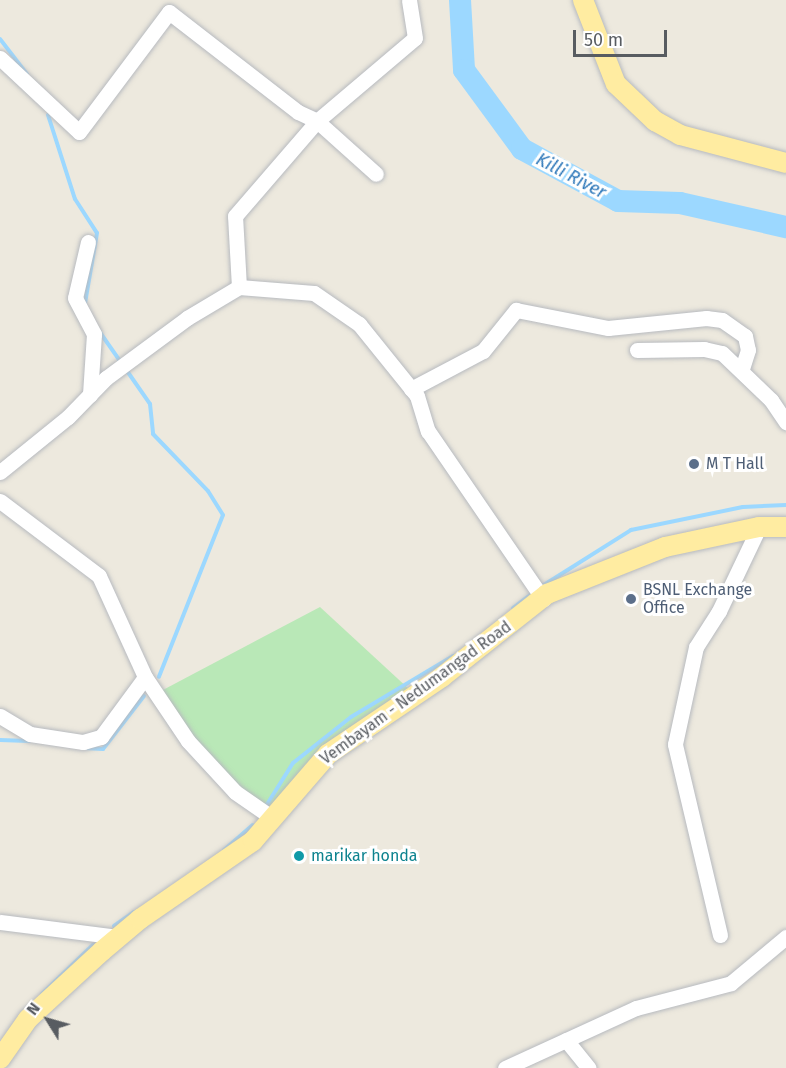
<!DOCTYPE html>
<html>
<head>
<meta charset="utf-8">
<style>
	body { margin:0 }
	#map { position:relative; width:786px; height:1068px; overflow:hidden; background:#ede9de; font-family:"Fira Sans",sans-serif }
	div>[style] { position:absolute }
	.green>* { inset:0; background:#b9e8b7 }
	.stream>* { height:4px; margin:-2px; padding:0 2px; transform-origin:2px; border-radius:2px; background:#9cd8ff }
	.river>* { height:22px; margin:-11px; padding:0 11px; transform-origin:11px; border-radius:11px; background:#9cd8ff }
	.roads { filter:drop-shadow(0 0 2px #b7babf) drop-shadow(0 0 2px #b7babf) }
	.minor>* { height:15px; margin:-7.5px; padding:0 7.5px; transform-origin:7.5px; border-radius:7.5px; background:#fff }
	.major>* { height:20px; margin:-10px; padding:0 10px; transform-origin:10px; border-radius:10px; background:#ffeca1 }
	.dots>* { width:16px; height:16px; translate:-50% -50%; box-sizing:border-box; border:3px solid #fff; border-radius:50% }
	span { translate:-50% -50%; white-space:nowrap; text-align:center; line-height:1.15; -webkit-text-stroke:6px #fff; paint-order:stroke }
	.service-label { font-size:16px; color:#4e5e75 }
	.left { translate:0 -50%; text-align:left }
	.street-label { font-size:16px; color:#585c61 }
	.culture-label { font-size:16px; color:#0d838f }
	.water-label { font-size:18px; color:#3079ba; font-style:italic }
	.north { position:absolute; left:18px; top:990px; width:60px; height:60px; -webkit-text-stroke:4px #fff; paint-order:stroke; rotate:307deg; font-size:16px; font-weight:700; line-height:24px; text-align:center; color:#585c61 }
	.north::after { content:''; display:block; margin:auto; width:21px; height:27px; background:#585c61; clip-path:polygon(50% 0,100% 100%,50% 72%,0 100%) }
	.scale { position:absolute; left:573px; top:30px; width:94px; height:27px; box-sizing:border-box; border:3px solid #585c61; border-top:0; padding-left:8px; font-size:18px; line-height:21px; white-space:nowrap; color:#585c61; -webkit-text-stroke:4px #fff; paint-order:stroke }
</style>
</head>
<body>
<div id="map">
	<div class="green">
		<i style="clip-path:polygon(320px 607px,410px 690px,276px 816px,222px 775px,161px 691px)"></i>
	</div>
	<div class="stream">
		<i style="left:0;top:39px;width:44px;rotate:52.4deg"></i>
		<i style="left:48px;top:115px;width:88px;rotate:72.2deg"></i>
		<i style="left:75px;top:199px;width:40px;rotate:57.1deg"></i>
		<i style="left:97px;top:233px;width:71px;rotate:99.7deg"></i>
		<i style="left:99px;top:331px;width:38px;rotate:55deg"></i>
		<i style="left:125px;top:368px;width:44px;rotate:55.2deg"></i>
		<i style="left:150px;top:404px;width:30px;rotate:84deg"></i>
		<i style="left:153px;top:434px;width:79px;rotate:46deg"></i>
		<i style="left:208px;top:491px;width:28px;rotate:58deg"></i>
		<i style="left:223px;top:515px;width:174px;rotate:111.6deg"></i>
		<i style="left:539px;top:588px;width:109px;rotate:-32.2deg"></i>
		<i style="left:631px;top:530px;width:114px;rotate:-11.6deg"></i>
		<i style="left:743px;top:507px;width:43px;rotate:-2.7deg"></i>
		<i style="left:513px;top:608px;width:25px;rotate:-37deg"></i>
		<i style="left:0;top:740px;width:29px;rotate:2deg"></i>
		<i style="left:84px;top:748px;width:19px;rotate:3deg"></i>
		<i style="left:103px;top:749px;width:67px;rotate:-52.3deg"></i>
		<i style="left:266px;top:806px;width:51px;rotate:-57.9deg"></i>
		<i style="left:293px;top:763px;width:74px;rotate:-38.4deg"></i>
		<i style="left:351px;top:717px;width:119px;rotate:-30.9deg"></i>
		<i style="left:224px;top:850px;width:38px;rotate:-41deg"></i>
		<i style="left:114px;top:926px;width:24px;rotate:-35deg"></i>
		<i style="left:42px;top:994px;width:71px;rotate:-43.9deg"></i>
	</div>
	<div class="river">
		<i style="left:460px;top:0;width:70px;rotate:86.7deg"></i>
		<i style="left:464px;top:70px;width:98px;rotate:53.7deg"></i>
		<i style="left:522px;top:149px;width:109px;rotate:28.4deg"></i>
		<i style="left:618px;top:201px;width:62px;rotate:1.8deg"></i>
		<i style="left:680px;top:203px;width:109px;rotate:12.8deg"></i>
	</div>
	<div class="roads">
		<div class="minor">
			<i style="left:0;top:58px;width:108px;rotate:43.1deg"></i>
			<i style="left:79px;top:132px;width:150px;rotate:-53.1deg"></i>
			<i style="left:169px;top:12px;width:163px;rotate:37.8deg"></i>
			<i style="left:298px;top:112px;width:21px;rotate:25deg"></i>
			<i style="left:317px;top:121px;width:79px;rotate:41.9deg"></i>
			<i style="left:88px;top:242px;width:57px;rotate:103.1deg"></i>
			<i style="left:75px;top:298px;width:41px;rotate:62.2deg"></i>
			<i style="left:94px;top:334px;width:61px;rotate:93.8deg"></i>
			<i style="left:239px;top:287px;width:71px;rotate:-93.2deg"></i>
			<i style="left:235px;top:216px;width:125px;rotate:-49.2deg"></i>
			<i style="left:317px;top:121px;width:128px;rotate:-40.3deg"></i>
			<i style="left:415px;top:38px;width:38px;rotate:-99deg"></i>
			<i style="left:637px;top:350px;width:67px;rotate:-0.9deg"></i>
			<i style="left:704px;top:349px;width:18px;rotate:13deg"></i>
			<i style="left:722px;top:353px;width:68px;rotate:43.8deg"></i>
			<i style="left:771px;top:400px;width:27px;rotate:56deg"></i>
			<i style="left:411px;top:389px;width:81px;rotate:-27.8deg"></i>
			<i style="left:483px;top:351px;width:53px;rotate:-51.2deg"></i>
			<i style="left:516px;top:310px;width:94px;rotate:11.1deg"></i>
			<i style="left:608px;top:328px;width:99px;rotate:-5.8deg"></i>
			<i style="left:706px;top:318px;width:16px;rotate:7deg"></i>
			<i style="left:722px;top:320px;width:28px;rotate:35deg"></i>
			<i style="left:745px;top:336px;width:14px;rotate:78deg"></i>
			<i style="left:748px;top:350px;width:19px;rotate:108deg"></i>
			<i style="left:0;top:472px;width:87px;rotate:-39deg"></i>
			<i style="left:68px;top:417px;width:54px;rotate:-45.7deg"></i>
			<i style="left:106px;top:378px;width:101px;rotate:-36.5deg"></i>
			<i style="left:187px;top:318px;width:61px;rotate:-30.8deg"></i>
			<i style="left:239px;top:287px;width:75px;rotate:4.6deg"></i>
			<i style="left:314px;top:293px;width:55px;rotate:34.6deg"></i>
			<i style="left:359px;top:324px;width:92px;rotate:51.1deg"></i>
			<i style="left:417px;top:396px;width:37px;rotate:73deg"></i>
			<i style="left:428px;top:431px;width:204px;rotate:55.6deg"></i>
			<i style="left:0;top:501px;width:124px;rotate:37.1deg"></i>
			<i style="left:99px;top:576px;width:111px;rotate:65.5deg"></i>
			<i style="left:145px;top:677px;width:77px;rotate:56.1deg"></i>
			<i style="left:188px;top:741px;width:69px;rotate:47.3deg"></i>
			<i style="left:235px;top:792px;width:47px;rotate:34.7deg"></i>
			<i style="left:0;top:716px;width:35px;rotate:31deg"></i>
			<i style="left:30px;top:734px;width:54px;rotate:8.6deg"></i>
			<i style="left:83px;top:742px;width:19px;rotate:-16deg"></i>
			<i style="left:101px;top:737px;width:74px;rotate:-53.7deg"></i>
			<i style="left:0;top:922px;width:119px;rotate:7.2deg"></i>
			<i style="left:720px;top:935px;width:196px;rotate:-103.3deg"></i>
			<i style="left:675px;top:744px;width:99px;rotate:-77.8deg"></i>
			<i style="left:696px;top:647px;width:43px;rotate:-57.4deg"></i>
			<i style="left:719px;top:611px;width:93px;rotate:-64.5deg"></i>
			<i style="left:566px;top:1040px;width:36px;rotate:51deg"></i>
			<i style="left:505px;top:1068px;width:144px;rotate:-24.6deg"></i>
			<i style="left:636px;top:1008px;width:98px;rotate:-14.7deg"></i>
			<i style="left:731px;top:983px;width:72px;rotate:-39.9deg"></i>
		</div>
		<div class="major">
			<i style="left:583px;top:0;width:90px;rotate:68.6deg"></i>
			<i style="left:616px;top:84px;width:54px;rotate:43.5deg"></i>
			<i style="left:655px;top:121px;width:29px;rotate:29deg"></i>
			<i style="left:680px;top:135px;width:110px;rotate:14.8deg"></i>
			<i style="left:0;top:1059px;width:49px;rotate:-55deg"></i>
			<i style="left:28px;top:1019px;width:100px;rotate:-42.6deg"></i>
			<i style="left:102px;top:951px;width:50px;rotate:-40.1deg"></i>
			<i style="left:140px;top:919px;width:137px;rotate:-34.6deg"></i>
			<i style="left:253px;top:841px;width:115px;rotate:-49.2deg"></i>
			<i style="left:328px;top:754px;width:138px;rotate:-34deg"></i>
			<i style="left:442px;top:677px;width:134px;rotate:-38.3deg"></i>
			<i style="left:547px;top:594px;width:127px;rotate:-21.7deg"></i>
			<i style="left:665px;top:547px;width:96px;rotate:-12deg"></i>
			<i style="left:759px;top:527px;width:27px"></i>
		</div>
	</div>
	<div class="dots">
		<i style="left:694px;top:464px;background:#5c6f8a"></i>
		<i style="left:631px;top:599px;background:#5c6f8a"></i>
		<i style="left:299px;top:856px;background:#0f9aa8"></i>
	</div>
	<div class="service-label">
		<span class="left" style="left:706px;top:464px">M T Hall</span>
		<span class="left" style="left:643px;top:599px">BSNL Exchange<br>Office</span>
	</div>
	<div class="street-label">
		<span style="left:416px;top:693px;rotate:-36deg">Vembayam - Nedumangad Road</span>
	</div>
	<div class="culture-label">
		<span class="left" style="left:311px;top:856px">marikar honda</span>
	</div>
	<div class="water-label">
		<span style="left:571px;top:176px;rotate:28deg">Killi River</span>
	</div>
	<div class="north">N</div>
	<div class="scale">50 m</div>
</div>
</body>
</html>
